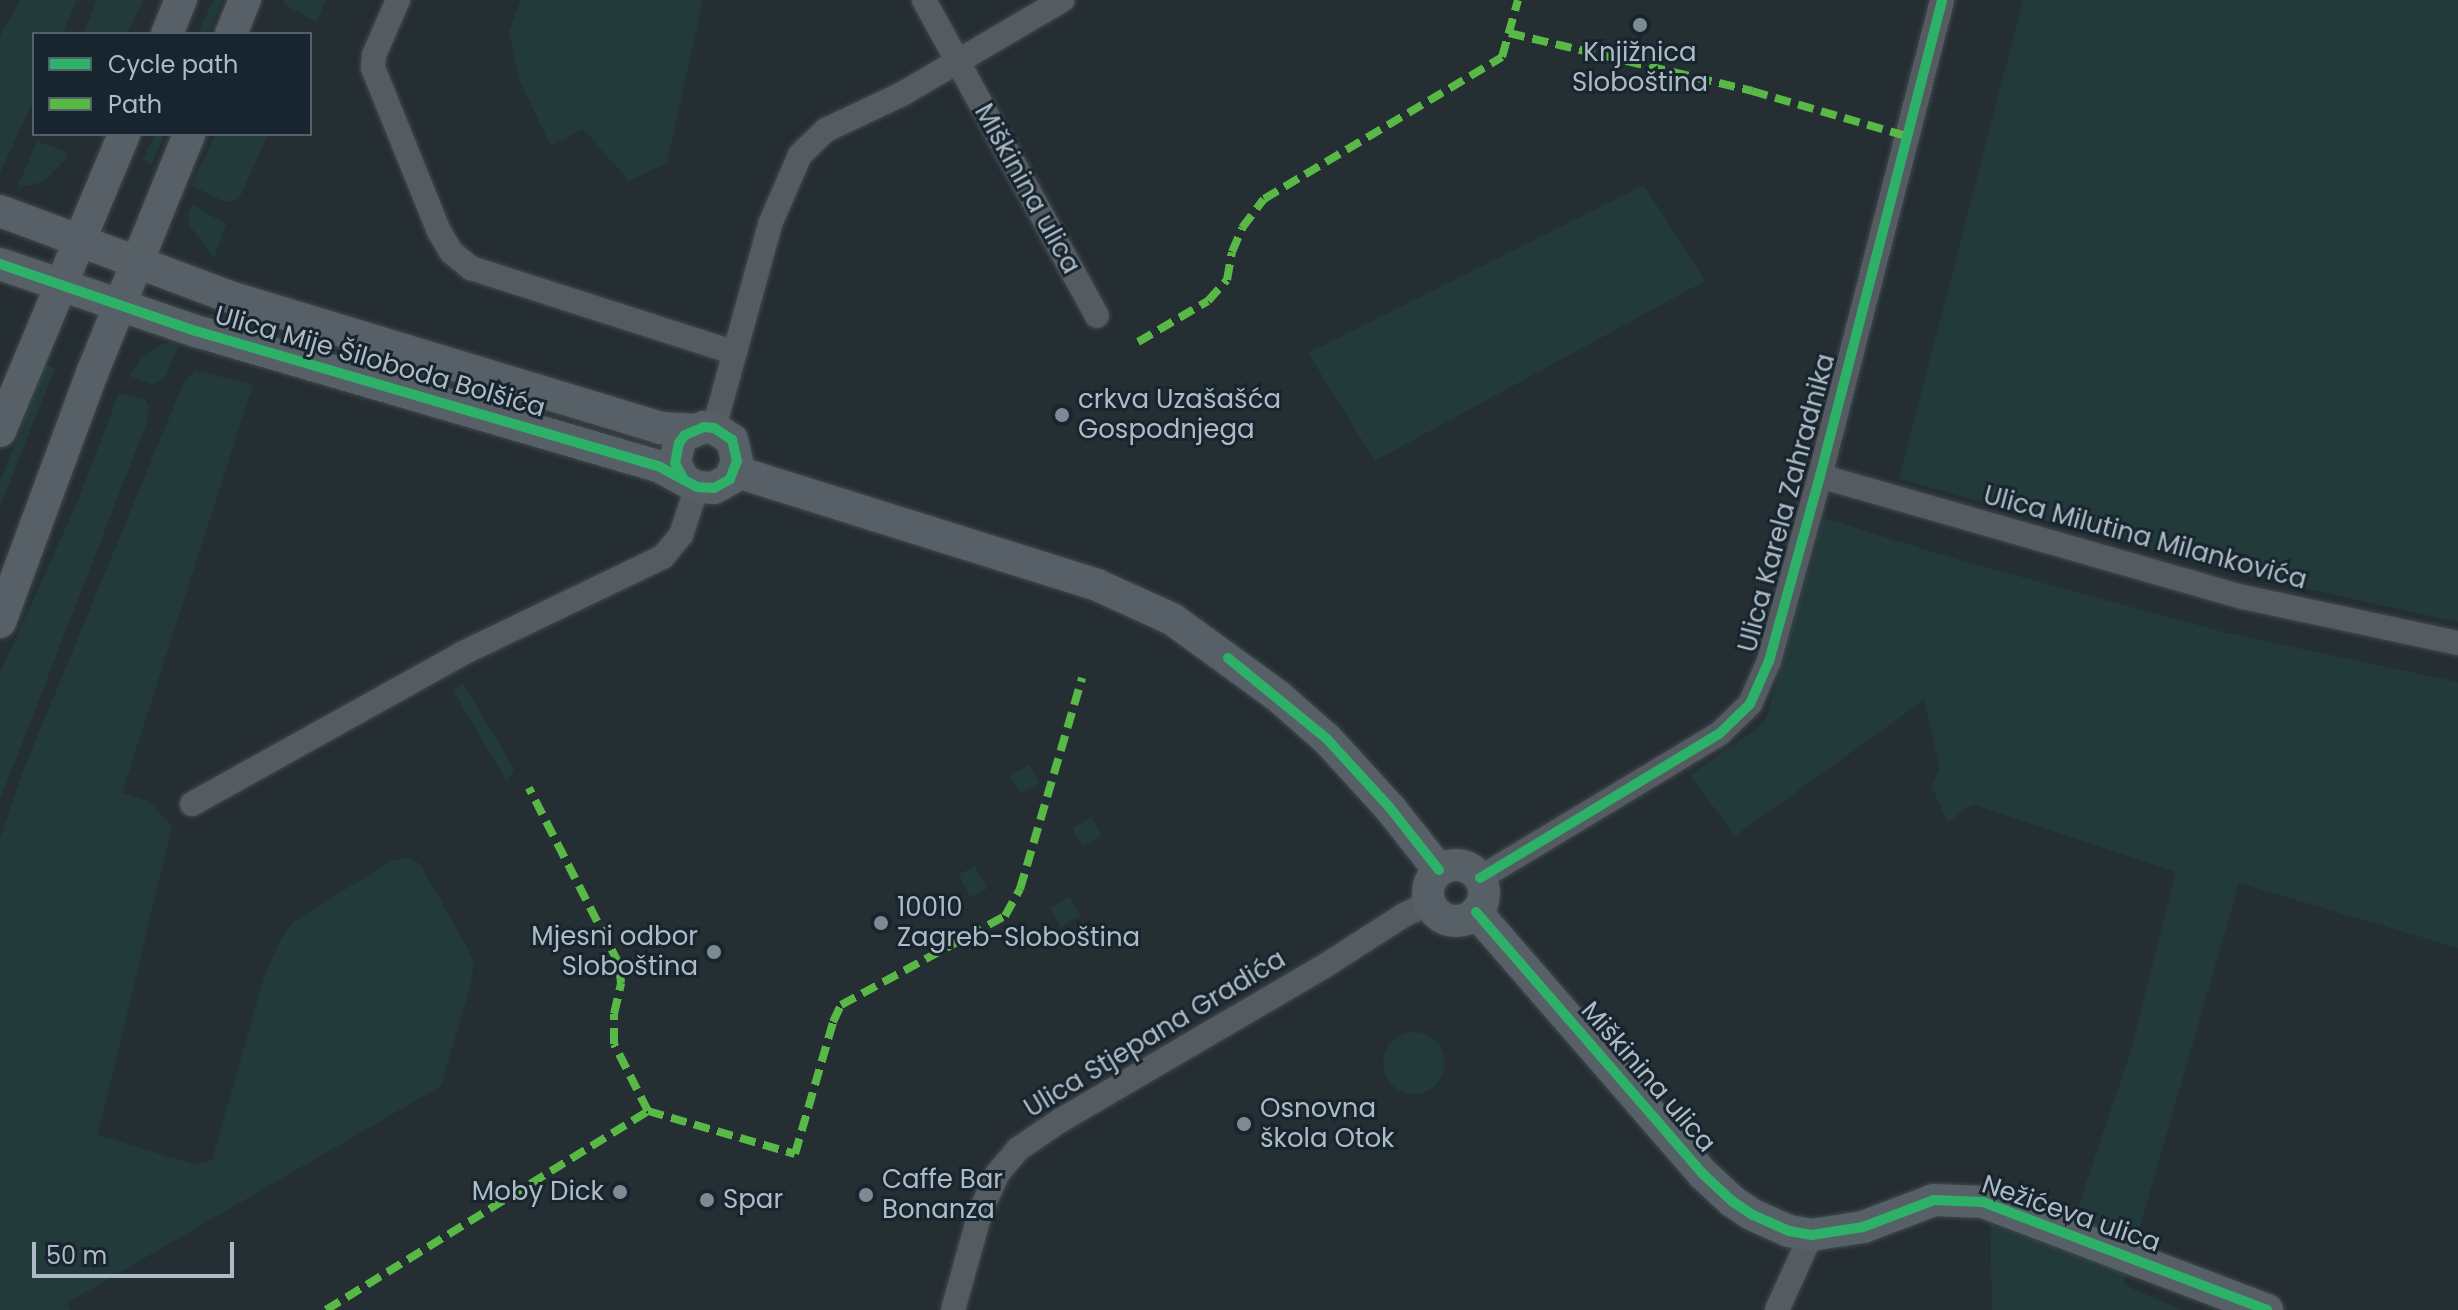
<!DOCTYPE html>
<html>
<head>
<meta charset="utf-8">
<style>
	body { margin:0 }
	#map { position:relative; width:2458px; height:1310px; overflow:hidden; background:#252e33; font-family:Poppins,sans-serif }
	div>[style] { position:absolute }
	.green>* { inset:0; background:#223a39 }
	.round { border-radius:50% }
	.roads { filter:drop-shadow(0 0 2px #42494e) drop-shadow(0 0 2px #42494e) }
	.street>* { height:24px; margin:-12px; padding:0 12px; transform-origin:12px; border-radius:12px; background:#545c62 }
	.secondary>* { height:32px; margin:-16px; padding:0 16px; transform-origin:16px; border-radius:16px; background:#586067 }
	.secondary>.ring { margin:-16px; padding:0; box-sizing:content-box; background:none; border:32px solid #586067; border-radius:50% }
	.quiet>* { height:8px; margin-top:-4px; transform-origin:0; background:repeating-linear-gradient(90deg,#58b947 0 16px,transparent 0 24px) }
	.cycleway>* { height:10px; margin:-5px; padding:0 5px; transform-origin:5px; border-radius:5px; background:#2db169 }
	.dots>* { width:22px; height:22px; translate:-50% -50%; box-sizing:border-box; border:4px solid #18252e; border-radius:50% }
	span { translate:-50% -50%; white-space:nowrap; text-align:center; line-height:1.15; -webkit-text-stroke:6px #18252e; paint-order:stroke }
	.poi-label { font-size:26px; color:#adbbc6 }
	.left { translate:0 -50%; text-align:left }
	.right { translate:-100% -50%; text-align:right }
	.street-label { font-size:26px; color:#adbbc6 }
	.legend { position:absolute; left:32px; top:32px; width:280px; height:104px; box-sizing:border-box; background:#18252e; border:2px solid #54616b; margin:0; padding:10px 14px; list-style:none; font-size:24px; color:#adbbc6 }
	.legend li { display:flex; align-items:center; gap:16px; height:40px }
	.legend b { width:40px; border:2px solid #54616b }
	.scale { position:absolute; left:32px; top:1242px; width:202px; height:36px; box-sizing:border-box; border:4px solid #adbbc6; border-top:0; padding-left:10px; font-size:24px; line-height:28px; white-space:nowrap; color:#adbbc6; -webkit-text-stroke:6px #18252e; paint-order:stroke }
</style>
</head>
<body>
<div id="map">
	<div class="green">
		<i style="clip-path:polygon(20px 0,77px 0,62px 34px,34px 34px,34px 99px,0 173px,0 36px)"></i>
		<i style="clip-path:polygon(97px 0,143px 0,127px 34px,83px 34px)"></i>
		<i style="clip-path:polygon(213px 0,223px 0,208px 34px,198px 34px)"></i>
		<i style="clip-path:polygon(284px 0,326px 0,316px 22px,284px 4px)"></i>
		<i style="clip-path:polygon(521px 0,703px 0,667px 163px,629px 181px,583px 129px,551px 146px,519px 80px,509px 31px)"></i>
		<i style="clip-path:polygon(2023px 0,2458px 0,2458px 622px,2261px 579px,2237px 572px,2223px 559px,2177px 544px,2155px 551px,1899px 479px)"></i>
		<i style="clip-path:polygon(155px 134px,165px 134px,151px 165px,143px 160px)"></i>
		<i style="clip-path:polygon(216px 134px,268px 134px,240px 197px,235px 201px,223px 201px,191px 185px)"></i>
		<i style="clip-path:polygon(37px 141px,67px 152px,67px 158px,43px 182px,17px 188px)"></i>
		<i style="clip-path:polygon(1644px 185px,1705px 281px,1375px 461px,1308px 353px)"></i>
		<i style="clip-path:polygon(193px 205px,226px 224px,214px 259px,190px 226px,187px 215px)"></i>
		<i style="clip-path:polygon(210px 313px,422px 377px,491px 385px,647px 440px,491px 397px,430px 388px,208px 319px)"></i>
		<i style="clip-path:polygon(172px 342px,179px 345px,164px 380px,152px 384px,130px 376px,143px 357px,159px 345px)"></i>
		<i style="clip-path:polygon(46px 365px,55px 368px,0 507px,0 481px)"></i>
		<i style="clip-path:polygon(195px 370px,253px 385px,122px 793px,149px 801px,172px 826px,98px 1135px,196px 1165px,212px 1160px,263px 981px,280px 940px,293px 922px,391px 861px,409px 857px,420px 864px,466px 945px,474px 963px,471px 983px,441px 1086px,67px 1303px,70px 1310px,0 1310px,0 838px,23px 771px,183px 384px)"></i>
		<i style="clip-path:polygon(119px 393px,145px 400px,149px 407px,147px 422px,0 800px,0 673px,77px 503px)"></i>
		<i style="clip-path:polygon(1824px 518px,1959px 560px,2223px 632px,2458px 682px,2458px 948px,2239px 883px,2135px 1244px,2073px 1222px,2131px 1050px,2176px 872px,1973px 804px,1948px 822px,1931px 786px,1940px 769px,1924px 700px,1735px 836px,1690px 775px,1765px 722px)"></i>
		<i style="clip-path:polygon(463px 683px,514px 769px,507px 782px,453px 690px)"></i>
		<i style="clip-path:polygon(1029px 765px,1039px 783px,1020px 794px,1010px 776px)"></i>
		<i style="clip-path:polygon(1091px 817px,1102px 835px,1082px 846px,1072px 828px)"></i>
		<i style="clip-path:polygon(975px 866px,987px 889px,970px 897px,958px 875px)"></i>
		<i style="clip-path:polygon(1070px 897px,1080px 916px,1061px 927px,1050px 908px)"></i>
		<i class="round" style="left:1383px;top:1032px;width:62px;height:62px"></i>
		<i style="clip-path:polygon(1990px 1224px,2126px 1274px,2124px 1285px,2182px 1310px,1992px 1310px)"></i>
	</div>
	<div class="roads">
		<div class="street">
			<i style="left:398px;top:0;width:60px;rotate:113.6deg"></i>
			<i style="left:374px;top:55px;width:13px;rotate:94deg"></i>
			<i style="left:373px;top:68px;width:176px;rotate:68deg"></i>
			<i style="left:439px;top:231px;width:24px;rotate:60deg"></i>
			<i style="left:451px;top:252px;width:26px;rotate:39deg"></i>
			<i style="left:471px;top:268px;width:277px;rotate:17.8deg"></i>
			<i style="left:924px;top:0;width:360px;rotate:61.3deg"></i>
			<i style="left:714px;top:428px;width:212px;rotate:-74.6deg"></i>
			<i style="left:770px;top:224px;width:75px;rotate:-66.5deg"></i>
			<i style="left:800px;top:155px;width:36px;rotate:-44deg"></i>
			<i style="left:826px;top:130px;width:84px;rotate:-25.3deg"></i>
			<i style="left:902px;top:94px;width:186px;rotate:-30.4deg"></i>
			<i style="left:1820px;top:476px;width:440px;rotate:16deg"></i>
			<i style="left:2243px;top:597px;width:220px;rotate:12.1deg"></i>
			<i style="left:192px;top:804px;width:308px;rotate:-29.1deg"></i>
			<i style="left:461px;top:654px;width:224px;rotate:-25.7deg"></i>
			<i style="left:663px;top:557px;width:28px;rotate:-51deg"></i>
			<i style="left:681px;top:535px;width:51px;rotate:-71.6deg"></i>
			<i style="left:1480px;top:878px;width:279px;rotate:-31.1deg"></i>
			<i style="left:1719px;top:734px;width:43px;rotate:-44.1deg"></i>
			<i style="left:1750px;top:704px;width:47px;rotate:-66.2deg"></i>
			<i style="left:1769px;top:661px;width:192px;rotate:-74.6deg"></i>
			<i style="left:1820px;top:476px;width:491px;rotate:-75.6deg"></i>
			<i style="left:953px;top:1310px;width:104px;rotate:-74.4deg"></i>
			<i style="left:981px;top:1210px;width:41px;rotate:-65.3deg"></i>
			<i style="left:998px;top:1173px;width:31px;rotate:-50deg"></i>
			<i style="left:1018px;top:1149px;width:52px;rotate:-34deg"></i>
			<i style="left:1061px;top:1120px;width:303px;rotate:-30.3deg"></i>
			<i style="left:1323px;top:967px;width:96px;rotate:-32.7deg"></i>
			<i style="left:1404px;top:915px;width:29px;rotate:-25deg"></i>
			<i style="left:1777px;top:1310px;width:82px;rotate:-65.6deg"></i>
		</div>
		<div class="secondary">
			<i style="left:167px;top:34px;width:37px;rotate:-68deg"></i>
			<i style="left:231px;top:34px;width:37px;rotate:-68deg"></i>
			<i style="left:0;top:211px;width:246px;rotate:20.5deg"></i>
			<i style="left:230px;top:297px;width:450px;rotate:16.9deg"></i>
			<i style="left:660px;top:428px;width:33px;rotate:3deg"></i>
			<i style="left:0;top:264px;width:207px;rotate:18.9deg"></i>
			<i style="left:196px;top:331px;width:484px;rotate:16.3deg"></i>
			<i style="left:660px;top:467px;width:42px;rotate:28.4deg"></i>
			<i style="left:697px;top:487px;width:17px;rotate:3deg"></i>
			<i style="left:714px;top:488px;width:18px;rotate:-29deg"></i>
			<i style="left:730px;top:479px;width:19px;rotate:-69deg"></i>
			<i style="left:737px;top:461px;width:22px;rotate:-103deg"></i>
			<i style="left:732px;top:440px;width:22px;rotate:-146deg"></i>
			<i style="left:714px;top:428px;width:10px;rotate:-174deg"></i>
			<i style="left:704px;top:427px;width:21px;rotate:157deg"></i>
			<i style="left:685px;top:435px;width:10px;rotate:127deg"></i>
			<i style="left:679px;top:443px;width:20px;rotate:101deg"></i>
			<i style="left:675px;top:463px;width:19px;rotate:62deg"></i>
			<i style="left:0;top:431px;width:322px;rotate:-67.3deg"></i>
			<i style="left:734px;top:471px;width:380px;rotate:17.4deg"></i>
			<i style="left:1097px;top:585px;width:82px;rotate:24.4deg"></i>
			<i style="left:1172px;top:619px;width:131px;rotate:36deg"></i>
			<i style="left:1278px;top:696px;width:65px;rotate:41.3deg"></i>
			<i style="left:1327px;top:739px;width:93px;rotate:47.6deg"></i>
			<i style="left:1390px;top:808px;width:79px;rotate:51.7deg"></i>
			<i style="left:0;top:622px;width:268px;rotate:-69.7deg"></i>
			<i style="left:93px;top:371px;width:256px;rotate:-67.9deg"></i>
			<i class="ring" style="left:1428px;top:865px;width:24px;height:24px"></i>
			<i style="left:1476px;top:912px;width:347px;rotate:49.1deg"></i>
			<i style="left:1703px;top:1174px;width:40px;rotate:43deg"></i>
			<i style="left:1732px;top:1201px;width:25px;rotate:34deg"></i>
			<i style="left:1753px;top:1215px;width:39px;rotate:24deg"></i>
			<i style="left:1789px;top:1231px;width:22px;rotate:10deg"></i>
			<i style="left:1811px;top:1235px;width:53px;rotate:-8.7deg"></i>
			<i style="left:1863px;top:1227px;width:76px;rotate:-20.8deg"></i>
			<i style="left:1934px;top:1200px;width:49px;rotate:2.3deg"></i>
			<i style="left:1983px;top:1202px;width:304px;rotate:20.8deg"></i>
		</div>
	</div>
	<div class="quiet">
		<i style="left:1509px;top:33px;width:250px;rotate:13.4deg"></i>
		<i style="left:1752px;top:91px;width:160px;rotate:16.3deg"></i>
		<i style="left:1138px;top:342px;width:81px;rotate:-30.4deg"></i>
		<i style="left:1208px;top:301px;width:28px;rotate:-48deg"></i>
		<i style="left:1227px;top:280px;width:28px;rotate:-80deg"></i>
		<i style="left:1232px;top:252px;width:26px;rotate:-67deg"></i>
		<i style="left:1242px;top:228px;width:36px;rotate:-53deg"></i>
		<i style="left:1264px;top:199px;width:277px;rotate:-30.8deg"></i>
		<i style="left:1502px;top:57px;width:59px;rotate:-74.3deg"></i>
		<i style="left:648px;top:1111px;width:153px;rotate:16.3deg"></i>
		<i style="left:795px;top:1154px;width:137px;rotate:-73.9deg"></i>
		<i style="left:833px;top:1022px;width:19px;rotate:-65deg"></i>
		<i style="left:841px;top:1005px;width:187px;rotate:-28.5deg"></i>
		<i style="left:1005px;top:916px;width:31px;rotate:-61deg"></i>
		<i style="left:1020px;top:889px;width:220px;rotate:-73.6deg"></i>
		<i style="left:326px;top:1310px;width:379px;rotate:-31.7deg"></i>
		<i style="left:648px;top:1111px;width:75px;rotate:-116.9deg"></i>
		<i style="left:614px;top:1044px;width:30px;rotate:-90deg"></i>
		<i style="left:614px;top:1014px;width:32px;rotate:-77deg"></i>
		<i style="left:621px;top:983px;width:19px;rotate:-96deg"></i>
		<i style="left:619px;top:964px;width:198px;rotate:-117.1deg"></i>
	</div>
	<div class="cycleway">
		<i style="left:0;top:264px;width:207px;rotate:18.9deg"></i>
		<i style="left:196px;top:331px;width:484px;rotate:16.3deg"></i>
		<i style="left:660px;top:467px;width:42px;rotate:28.4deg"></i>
		<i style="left:697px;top:487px;width:17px;rotate:3deg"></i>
		<i style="left:714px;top:488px;width:18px;rotate:-29deg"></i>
		<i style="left:730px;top:479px;width:19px;rotate:-69deg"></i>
		<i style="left:737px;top:461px;width:22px;rotate:-103deg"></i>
		<i style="left:732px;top:440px;width:22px;rotate:-146deg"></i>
		<i style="left:714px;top:428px;width:10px;rotate:-174deg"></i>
		<i style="left:704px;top:427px;width:21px;rotate:157deg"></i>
		<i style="left:685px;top:435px;width:10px;rotate:127deg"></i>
		<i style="left:679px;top:443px;width:20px;rotate:101deg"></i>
		<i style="left:675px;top:463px;width:19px;rotate:62deg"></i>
		<i style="left:1228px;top:658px;width:128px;rotate:39.3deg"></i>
		<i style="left:1327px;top:739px;width:93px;rotate:47.6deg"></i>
		<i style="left:1390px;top:808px;width:79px;rotate:51.7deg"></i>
		<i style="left:1480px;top:878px;width:279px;rotate:-31.1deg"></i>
		<i style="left:1719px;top:734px;width:43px;rotate:-44.1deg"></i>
		<i style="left:1750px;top:704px;width:47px;rotate:-66.2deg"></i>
		<i style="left:1769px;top:661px;width:192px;rotate:-74.6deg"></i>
		<i style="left:1820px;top:476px;width:491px;rotate:-75.6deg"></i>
		<i style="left:1476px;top:912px;width:347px;rotate:49.1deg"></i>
		<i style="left:1703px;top:1174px;width:40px;rotate:43deg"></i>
		<i style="left:1732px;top:1201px;width:25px;rotate:34deg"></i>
		<i style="left:1753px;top:1215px;width:39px;rotate:24deg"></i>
		<i style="left:1789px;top:1231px;width:22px;rotate:10deg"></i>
		<i style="left:1811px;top:1235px;width:53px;rotate:-8.7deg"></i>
		<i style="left:1863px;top:1227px;width:76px;rotate:-20.8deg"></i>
		<i style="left:1934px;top:1200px;width:49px;rotate:2.3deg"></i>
		<i style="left:1983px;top:1202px;width:304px;rotate:20.8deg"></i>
	</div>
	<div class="dots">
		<i style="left:1640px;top:25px;background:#7d8a93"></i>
		<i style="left:1062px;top:415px;background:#7d8a93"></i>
		<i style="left:881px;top:923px;background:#7d8a93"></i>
		<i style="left:714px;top:952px;background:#7d8a93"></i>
		<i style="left:1244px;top:1124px;background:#7d8a93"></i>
		<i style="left:620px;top:1192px;background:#7d8a93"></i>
		<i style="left:866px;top:1195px;background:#7d8a93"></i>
		<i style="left:707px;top:1200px;background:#7d8a93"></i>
	</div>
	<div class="poi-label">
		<span style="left:1640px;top:68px">Knjižnica<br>Sloboština</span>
		<span class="left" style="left:1078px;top:415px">crkva Uzašašća<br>Gospodnjega</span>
		<span class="left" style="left:897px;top:923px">10010<br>Zagreb-Sloboština</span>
		<span class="right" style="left:698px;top:952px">Mjesni odbor<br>Sloboština</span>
		<span class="left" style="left:1260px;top:1124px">Osnovna<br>škola Otok</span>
		<span class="left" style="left:882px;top:1195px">Caffe Bar<br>Bonanza</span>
		<span class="right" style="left:604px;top:1192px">Moby Dick</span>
		<span class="left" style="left:723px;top:1200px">Spar</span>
	</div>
	<div class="street-label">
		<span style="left:1027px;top:189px;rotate:61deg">Miškinina ulica</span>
		<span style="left:380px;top:362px;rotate:16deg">Ulica Mije Šiloboda Bolšića</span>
		<span style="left:1787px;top:503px;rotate:-75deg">Ulica Karela Zahradnika</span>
		<span style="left:2145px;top:538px;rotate:15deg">Ulica Milutina Milankovića</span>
		<span style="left:1155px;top:1034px;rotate:-31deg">Ulica Stjepana Gradića</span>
		<span style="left:1648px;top:1077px;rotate:49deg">Miškinina ulica</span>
		<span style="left:2071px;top:1214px;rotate:19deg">Nežićeva ulica</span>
	</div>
	<ul class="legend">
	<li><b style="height:10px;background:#2db169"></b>Cycle path</li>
	<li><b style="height:10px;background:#58b947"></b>Path</li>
	</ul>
	<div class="scale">50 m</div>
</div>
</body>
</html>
